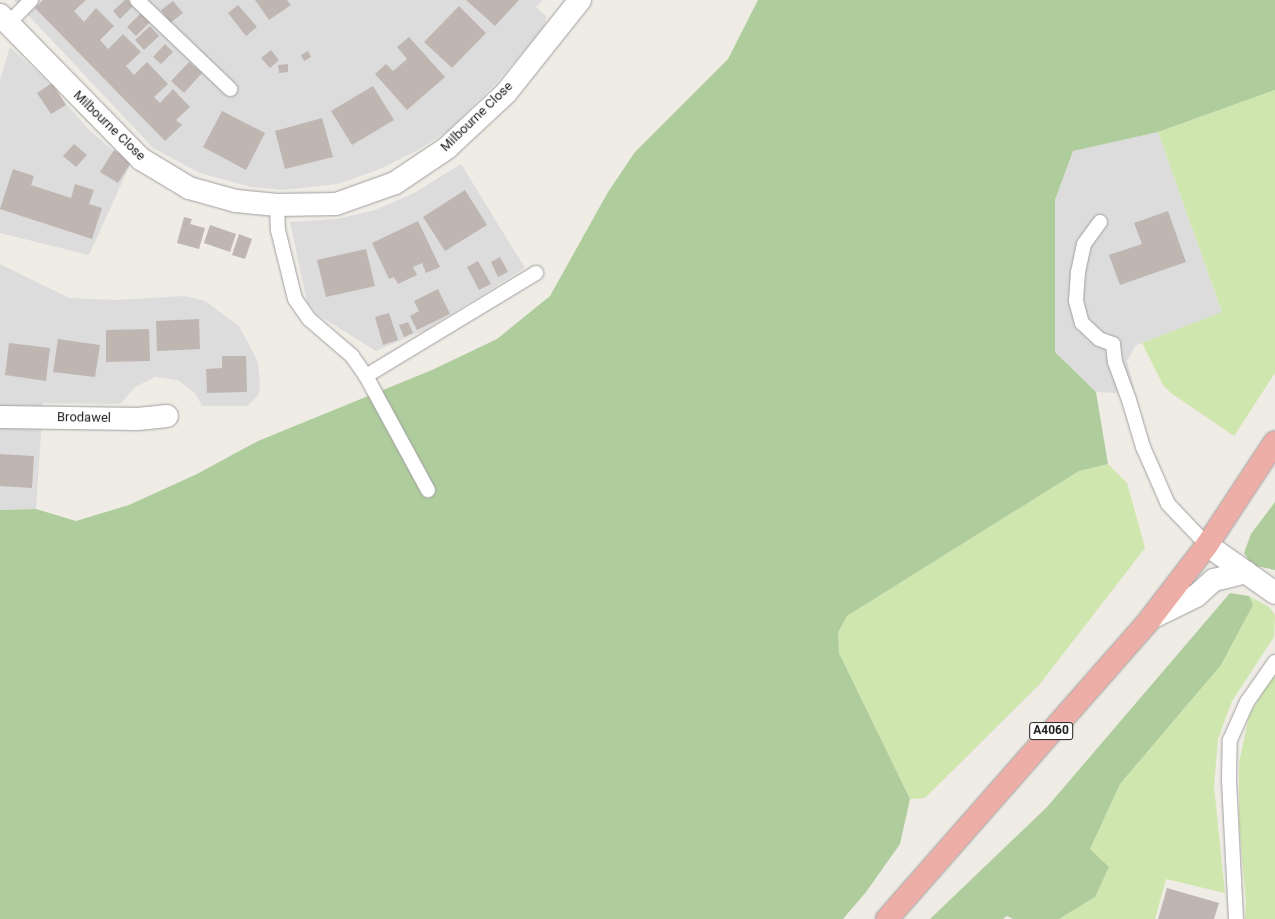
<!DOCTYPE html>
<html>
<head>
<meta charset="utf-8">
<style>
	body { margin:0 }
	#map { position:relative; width:1275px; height:919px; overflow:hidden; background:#efebe5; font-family:Roboto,sans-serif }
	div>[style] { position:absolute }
	.residential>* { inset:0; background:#dddcdc }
	.grass>* { inset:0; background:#cfe6ae }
	.forest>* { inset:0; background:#afcc9d }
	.building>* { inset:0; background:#bfb6b2 }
	.roads { filter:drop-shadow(0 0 1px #a0a0a0) drop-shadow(0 0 1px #a0a0a0) }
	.service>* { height:14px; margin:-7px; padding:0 7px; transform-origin:7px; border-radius:7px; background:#fff }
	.minor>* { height:22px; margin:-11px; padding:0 11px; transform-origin:11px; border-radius:11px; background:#fff }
	.trunk>* { height:22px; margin:-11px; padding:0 11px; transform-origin:11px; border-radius:11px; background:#ecaea6 }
	span { translate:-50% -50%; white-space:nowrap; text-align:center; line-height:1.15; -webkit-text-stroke:4px #fff; paint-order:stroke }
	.shield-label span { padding:1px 3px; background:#fff; border:1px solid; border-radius:3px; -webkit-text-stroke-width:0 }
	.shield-label { font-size:12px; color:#1f1f1f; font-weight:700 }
	.street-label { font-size:13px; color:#1f1f1f }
</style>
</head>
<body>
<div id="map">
	<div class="residential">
		<i style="clip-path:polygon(14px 0,543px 0,536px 7px,546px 16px,545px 24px,542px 30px,496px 83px,448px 131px,418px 150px,380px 169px,338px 184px,283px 190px,251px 187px,200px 173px,153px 148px)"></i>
		<i style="clip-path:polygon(10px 47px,44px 78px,89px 130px,130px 165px,89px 255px,0 233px,0 80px)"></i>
		<i style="clip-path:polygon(1158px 132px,1222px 313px,1136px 345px,1127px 361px,1134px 387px,1117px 393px,1096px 392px,1055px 352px,1055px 200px,1073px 151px)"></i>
		<i style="clip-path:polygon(461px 164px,525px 268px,427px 329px,376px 351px,318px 315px,307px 302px,290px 222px,337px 219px,375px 210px,414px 193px)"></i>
		<i style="clip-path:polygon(0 264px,69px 298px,115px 300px,185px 296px,205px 301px,239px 326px,257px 360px,260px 380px,259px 394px,247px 406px,202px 406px,195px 393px,178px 380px,155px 377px,135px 387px,120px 404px,43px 403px,36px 509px,0 510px)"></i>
	</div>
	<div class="grass">
		<i style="clip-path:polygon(1275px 90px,1275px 373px,1234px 436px,1171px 393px,1163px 385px,1142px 343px,1222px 312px,1158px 132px)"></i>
		<i style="clip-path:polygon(1108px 464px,1127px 483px,1145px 548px,1039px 685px,925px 798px,910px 799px,839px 653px,838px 634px,847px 616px,1079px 471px)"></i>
		<i style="clip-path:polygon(1249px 596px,1269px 607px,1275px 615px,1274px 637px,1232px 701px,1218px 739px,1214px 786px,1225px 893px,1166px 879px,1155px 919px,1059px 919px,1095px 897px,1109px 867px,1090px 849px,1120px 784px,1221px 665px,1253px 605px)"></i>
		<i style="clip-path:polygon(1275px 672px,1275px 919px,1245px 919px,1246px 902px,1239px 824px,1239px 763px,1249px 716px)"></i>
	</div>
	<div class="forest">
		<i style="clip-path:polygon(758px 0,1275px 0,1275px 90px,1158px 132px,1073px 151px,1055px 200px,1055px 352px,1096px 392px,1108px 464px,1079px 471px,847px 616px,838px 633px,839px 653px,910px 799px,900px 844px,866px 892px,843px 919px,0 919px,0 510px,36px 509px,76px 521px,129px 505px,197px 474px,258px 441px,432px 370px,497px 339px,550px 296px,608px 192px,635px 152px,728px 59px)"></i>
		<i style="clip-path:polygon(1275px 502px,1275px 570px,1252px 565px,1244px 553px,1251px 534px)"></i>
		<i style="clip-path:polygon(1230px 593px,1249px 596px,1253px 605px,1221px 665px,1120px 784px,1090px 849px,1109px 867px,1095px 897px,1059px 919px,1013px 919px,1007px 916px,1003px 919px,930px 919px,1047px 807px)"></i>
	</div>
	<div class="building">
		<i style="clip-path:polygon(43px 0,86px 0,74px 11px,84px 22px,96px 8px,114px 26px,100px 40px,108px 49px,123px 34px,141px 52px,126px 66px,134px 75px,147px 62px,168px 84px,154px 97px,160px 103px,173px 89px,190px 107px,176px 120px,182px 125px,165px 141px,35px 8px)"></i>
		<i style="clip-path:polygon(125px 0,128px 0,133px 6px,120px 19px,113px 11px)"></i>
		<i style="clip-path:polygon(255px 0,287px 0,291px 5px,269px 20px)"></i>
		<i style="clip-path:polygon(466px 0,519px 0,495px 26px)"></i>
		<i style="clip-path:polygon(173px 1px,183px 13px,170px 23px,161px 10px)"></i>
		<i style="clip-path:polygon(238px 5px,257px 27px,246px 36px,228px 13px)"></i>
		<i style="clip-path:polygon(459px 6px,486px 33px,452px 68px,424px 42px)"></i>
		<i style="clip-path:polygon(141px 13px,150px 22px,136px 36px,127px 27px)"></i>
		<i style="clip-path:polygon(150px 26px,159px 36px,144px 50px,135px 40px)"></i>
		<i style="clip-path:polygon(409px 37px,445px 77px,407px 110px,375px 74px,386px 64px,393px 71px,407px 59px,397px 47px)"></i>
		<i style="clip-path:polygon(165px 44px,173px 52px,161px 64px,153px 57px)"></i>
		<i style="clip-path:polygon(271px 50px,279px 60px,270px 68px,261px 58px)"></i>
		<i style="clip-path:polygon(308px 51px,311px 57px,304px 61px,301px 55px)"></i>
		<i style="clip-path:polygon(189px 62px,202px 73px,184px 93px,171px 81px)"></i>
		<i style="clip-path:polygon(288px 64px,288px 72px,279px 73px,278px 65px)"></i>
		<i style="clip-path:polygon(52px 83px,66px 105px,51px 114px,37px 93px)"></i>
		<i style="clip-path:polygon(373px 86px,394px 120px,352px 145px,331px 111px)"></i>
		<i style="clip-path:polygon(222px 111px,265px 133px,246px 170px,203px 147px)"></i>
		<i style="clip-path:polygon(322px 118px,333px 157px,285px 169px,275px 131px)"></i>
		<i style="clip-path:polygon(74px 144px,87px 155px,76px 167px,63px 156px)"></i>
		<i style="clip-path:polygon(114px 150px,132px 161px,118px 183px,100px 172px)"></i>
		<i style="clip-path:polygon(13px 169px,34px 176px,31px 185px,71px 198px,75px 184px,94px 190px,89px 204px,102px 208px,92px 239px,0 209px)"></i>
		<i style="clip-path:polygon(465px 190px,487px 225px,445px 251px,423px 217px)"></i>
		<i style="clip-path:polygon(1168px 211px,1186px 262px,1120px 285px,1109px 255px,1142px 244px,1134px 223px)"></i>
		<i style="clip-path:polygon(184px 217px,192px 219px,190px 224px,205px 228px,199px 249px,177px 243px)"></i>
		<i style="clip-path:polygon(418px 221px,440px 267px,426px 273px,422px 263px,413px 267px,417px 275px,398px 284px,394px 277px,389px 279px,372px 243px)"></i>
		<i style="clip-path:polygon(210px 225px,236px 234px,230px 252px,204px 243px)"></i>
		<i style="clip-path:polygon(239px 234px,252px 239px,245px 259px,232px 255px)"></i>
		<i style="clip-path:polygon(366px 249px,375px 286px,326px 297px,317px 260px)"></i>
		<i style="clip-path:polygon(500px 257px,508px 272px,498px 277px,491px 262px)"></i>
		<i style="clip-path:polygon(478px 261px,491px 284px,479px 290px,467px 267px)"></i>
		<i style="clip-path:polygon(438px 289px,450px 314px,417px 330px,410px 316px,419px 311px,414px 301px)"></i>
		<i style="clip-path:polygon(389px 313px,398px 340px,383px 345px,375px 317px)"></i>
		<i style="clip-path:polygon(199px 319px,200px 349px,157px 351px,156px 321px)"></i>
		<i style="clip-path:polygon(408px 322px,413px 333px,404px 337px,399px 325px)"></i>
		<i style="clip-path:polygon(149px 329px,150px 361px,106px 362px,106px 330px)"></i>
		<i style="clip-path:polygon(58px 339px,100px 345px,95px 377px,53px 372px)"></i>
		<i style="clip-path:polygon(9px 343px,50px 348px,46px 381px,5px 375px)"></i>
		<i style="clip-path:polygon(222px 356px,246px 356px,247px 392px,207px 393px,206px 369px,222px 368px)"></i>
		<i style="clip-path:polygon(0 454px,34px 456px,32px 488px,0 486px)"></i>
		<i style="clip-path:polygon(1167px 888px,1219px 903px,1214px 919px,1158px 919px)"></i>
	</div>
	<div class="roads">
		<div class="service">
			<i style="left:137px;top:0;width:129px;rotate:43.7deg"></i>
			<i style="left:8px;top:24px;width:33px;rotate:-46deg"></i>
			<i style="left:277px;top:205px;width:25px;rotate:88deg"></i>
			<i style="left:278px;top:230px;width:71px;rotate:76.2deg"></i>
			<i style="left:295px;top:299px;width:24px;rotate:55deg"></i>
			<i style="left:309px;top:319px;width:57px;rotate:40.7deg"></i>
			<i style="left:352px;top:356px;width:24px;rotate:55deg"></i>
			<i style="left:366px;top:376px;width:130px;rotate:61.5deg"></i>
			<i style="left:1100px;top:222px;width:27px;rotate:126deg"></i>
			<i style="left:1084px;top:244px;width:29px;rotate:102deg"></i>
			<i style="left:1078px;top:272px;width:29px;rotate:94deg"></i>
			<i style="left:1076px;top:301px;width:23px;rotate:75deg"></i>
			<i style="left:1082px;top:323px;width:23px;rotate:43deg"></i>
			<i style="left:1099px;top:339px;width:15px;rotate:20deg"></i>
			<i style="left:1113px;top:344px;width:18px;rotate:84deg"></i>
			<i style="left:1115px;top:362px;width:40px;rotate:69.8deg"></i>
			<i style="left:1129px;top:400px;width:49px;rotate:73.4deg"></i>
			<i style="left:1143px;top:447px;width:62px;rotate:66.3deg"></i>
			<i style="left:1168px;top:504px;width:57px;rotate:46.4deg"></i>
			<i style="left:366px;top:376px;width:199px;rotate:-31.2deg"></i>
			<i style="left:1236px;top:919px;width:140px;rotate:-92.9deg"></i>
			<i style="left:1229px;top:779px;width:39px;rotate:-89deg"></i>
			<i style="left:1230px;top:740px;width:42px;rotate:-65.9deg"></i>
			<i style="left:1247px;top:702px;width:49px;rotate:-55deg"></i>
		</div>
		<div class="minor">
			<i style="left:0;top:15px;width:202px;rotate:45.6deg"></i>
			<i style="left:141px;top:159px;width:56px;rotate:31.1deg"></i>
			<i style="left:189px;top:188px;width:49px;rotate:15.5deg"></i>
			<i style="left:236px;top:201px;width:41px;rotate:5.6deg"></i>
			<i style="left:277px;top:205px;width:59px;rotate:-1deg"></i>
			<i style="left:336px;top:204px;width:63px;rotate:-19.6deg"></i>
			<i style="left:395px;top:183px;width:63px;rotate:-33.9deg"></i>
			<i style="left:447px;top:148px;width:81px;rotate:-43deg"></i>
			<i style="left:506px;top:93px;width:119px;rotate:-51.5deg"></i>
			<i style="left:0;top:417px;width:138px;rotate:0.8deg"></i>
			<i style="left:138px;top:419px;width:29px;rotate:-6deg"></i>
			<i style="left:1207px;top:545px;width:83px;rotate:35.2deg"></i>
			<i style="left:1151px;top:618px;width:50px;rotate:-26.1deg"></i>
			<i style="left:1196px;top:596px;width:24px;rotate:-42deg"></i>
			<i style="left:1214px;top:580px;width:33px;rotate:-14deg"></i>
		</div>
		<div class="trunk">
			<i style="left:887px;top:919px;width:400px;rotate:-48.7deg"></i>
			<i style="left:1151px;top:618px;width:92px;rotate:-52.5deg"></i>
			<i style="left:1207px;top:545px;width:123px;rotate:-56.6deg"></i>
		</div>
	</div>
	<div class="shield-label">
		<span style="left:1051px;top:731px">A4060</span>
	</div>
	<div class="street-label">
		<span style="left:477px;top:117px;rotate:-44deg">Milbourne Close</span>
		<span style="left:109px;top:126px;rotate:44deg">Milbourne Close</span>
		<span style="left:84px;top:418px;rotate:1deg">Brodawel</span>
	</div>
</div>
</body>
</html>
